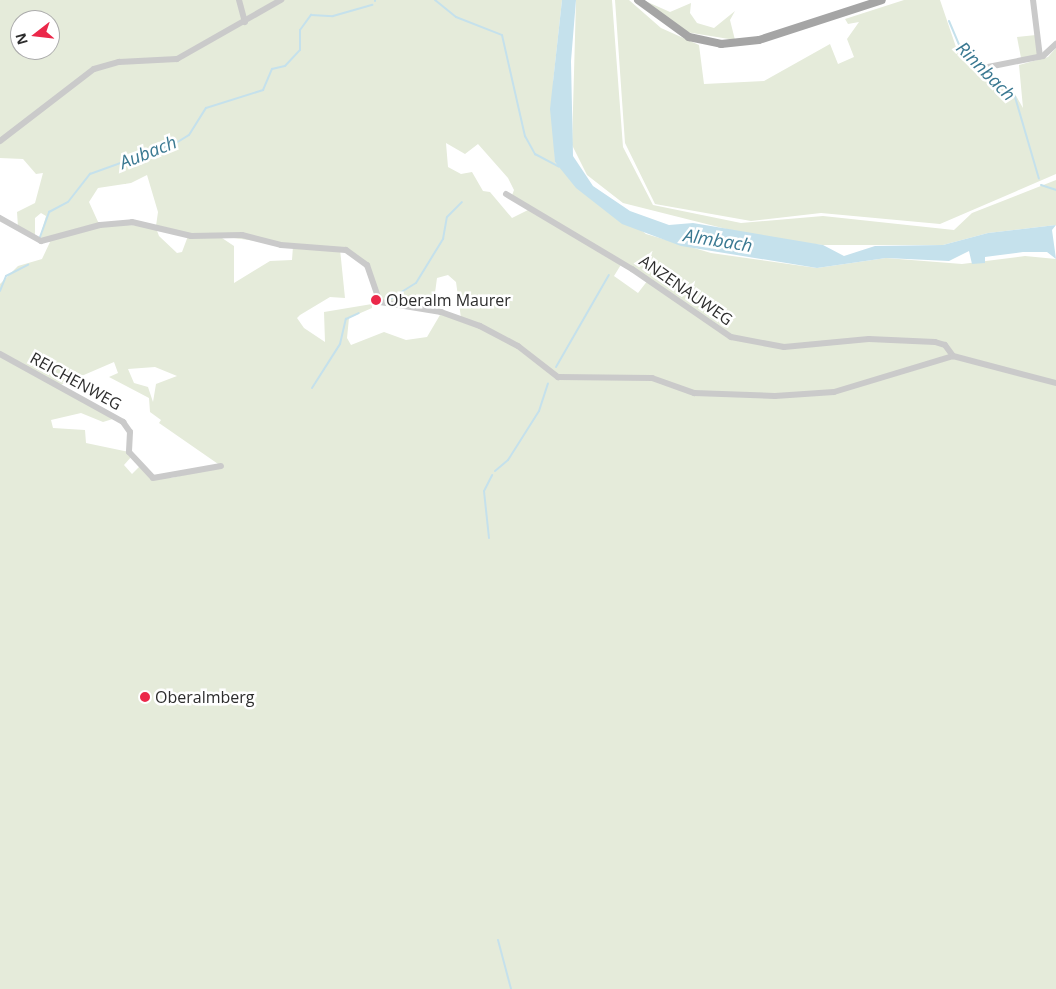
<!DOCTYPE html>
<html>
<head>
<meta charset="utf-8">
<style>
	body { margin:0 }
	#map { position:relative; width:1056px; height:989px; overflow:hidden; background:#fff; font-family:"Open Sans",sans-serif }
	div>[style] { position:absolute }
	.green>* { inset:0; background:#e5ebda }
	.water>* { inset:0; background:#c5e1ec }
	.stream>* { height:2px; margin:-1px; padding:0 1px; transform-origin:1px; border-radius:1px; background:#c5e1ec }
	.minor>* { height:6px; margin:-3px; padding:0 3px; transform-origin:3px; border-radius:3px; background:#cacaca }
	.major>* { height:8px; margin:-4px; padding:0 4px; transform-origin:4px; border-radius:4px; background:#a5a5a5 }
	.dots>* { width:14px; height:14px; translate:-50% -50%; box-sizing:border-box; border:2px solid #fff; border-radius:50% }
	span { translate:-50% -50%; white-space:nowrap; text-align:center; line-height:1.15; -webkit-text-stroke:5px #fff; paint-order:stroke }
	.street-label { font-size:16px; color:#2d2d2d }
	.poi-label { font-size:16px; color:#2d2d2d }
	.left { translate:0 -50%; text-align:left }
	.water-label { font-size:18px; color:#397891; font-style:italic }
	.north { position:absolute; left:10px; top:10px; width:50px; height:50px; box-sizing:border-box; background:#fff; border:1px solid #ababab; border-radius:50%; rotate:254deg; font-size:14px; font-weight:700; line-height:20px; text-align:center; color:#2d2d2d }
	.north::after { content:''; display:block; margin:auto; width:18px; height:22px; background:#eb284a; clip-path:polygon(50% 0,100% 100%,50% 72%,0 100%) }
</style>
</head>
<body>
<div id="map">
	<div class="green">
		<i style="clip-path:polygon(evenodd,0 0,562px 0,553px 83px,555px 162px,646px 234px,711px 253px,817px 268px,886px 258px,962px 264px,1025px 256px,1056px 259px,1056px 989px,0 989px,0 284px,18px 266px,42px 259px,50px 242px,40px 237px,46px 216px,41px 213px,35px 218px,35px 239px,18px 227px,17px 212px,35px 203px,43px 173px,36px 174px,23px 159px,0 158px,0 0,20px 20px,50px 20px,50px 50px,20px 50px,20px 20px,0 0,446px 143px,465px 154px,478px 144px,508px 178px,514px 190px,511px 198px,528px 210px,512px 218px,490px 192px,483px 191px,472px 172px,461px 174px,448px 167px,446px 143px,0 0,147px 175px,158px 212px,156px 226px,99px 224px,89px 202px,98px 188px,131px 183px,147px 175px,0 0,156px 228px,188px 236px,182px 252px,177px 253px,159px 236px,156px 228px,0 0,219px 236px,293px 246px,292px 260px,270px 261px,234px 283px,234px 246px,219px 236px,0 0,340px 249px,370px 270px,380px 302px,401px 308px,414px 299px,440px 315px,427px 337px,406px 340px,384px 332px,351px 345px,347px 338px,349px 318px,372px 308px,372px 304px,324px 312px,325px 342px,304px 328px,297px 318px,300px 315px,330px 297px,345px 298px,340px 249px,0 0,622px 263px,648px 280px,638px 293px,614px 276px,622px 263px,0 0,448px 275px,456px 282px,461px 318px,441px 312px,435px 293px,437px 278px,448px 275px,0 0,114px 362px,118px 373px,109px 377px,149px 398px,150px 412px,161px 420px,159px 423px,221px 466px,171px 478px,148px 475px,140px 466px,132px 474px,124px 465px,132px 456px,129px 452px,86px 443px,85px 430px,53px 428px,51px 420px,81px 413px,103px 422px,116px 418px,56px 387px,114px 362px,0 0,155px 367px,177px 376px,156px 384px,153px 402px,148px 387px,134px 383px,128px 369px,155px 367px)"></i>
		<i style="clip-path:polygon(576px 0,612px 0,623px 147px,653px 205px,741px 223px,823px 216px,954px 230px,972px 213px,1056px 180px,1056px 225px,988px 233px,943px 245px,823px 245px,762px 238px,623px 203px,587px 175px,572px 145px)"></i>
		<i style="clip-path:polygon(615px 0,629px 0,661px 28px,699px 45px,704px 84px,764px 81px,830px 44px,838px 64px,854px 57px,847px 39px,859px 22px,848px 24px,845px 19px,904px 0,940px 0,956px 47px,1015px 94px,1023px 108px,1019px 65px,1048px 57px,1056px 48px,1056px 174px,940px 224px,821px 213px,751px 221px,655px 204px,625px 143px)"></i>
		<i style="clip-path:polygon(643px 0,670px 12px,691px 3px,690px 13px,697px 23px,714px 28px,735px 11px,730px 20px,735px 40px,686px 32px)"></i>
		<i style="clip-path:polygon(1036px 35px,1038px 55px,1021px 58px,1017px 37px)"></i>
	</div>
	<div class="water">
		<i style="clip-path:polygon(562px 0,576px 0,571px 61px,573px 156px,593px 186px,630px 211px,669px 225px,693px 223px,823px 245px,844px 256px,875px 246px,943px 245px,988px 233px,1056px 225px,1052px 230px,1056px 259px,1047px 252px,1023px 252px,985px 257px,985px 263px,972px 264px,969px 251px,949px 261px,886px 258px,817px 268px,681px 246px,622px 224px,576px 188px,555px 162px,550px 109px)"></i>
	</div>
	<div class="stream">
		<i style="left:435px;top:0;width:27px;rotate:39deg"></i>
		<i style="left:456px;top:17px;width:49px;rotate:21.4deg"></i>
		<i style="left:502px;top:35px;width:104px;rotate:77.2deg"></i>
		<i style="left:525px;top:136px;width:21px;rotate:61deg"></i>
		<i style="left:535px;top:154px;width:27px;rotate:28deg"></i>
		<i style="left:375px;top:1px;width:1px;rotate:-90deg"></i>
		<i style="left:949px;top:21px;width:33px;rotate:67deg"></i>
		<i style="left:962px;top:51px;width:70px;rotate:41deg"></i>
		<i style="left:1015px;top:97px;width:85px;rotate:73.7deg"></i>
		<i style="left:1041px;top:185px;width:16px;rotate:18deg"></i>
		<i style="left:40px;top:237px;width:27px;rotate:-70deg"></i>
		<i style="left:49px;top:212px;width:21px;rotate:-28deg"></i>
		<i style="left:68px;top:202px;width:36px;rotate:-52deg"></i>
		<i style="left:90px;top:174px;width:91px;rotate:-19.8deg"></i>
		<i style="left:176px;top:143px;width:15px;rotate:-32deg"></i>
		<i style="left:189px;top:135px;width:32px;rotate:-58deg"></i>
		<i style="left:206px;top:108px;width:60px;rotate:-17.5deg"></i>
		<i style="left:263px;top:90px;width:23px;rotate:-67deg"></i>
		<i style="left:272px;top:69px;width:13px;rotate:-13deg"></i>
		<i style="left:285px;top:66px;width:22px;rotate:-47deg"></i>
		<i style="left:300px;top:50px;width:20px;rotate:-90deg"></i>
		<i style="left:300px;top:30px;width:19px;rotate:-54deg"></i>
		<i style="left:311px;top:15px;width:22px;rotate:3deg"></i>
		<i style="left:333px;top:16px;width:41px;rotate:-15.8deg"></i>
		<i style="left:0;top:291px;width:16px;rotate:-68deg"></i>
		<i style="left:6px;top:276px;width:25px;rotate:-27deg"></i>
		<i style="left:387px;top:301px;width:34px;rotate:-32deg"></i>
		<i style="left:416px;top:283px;width:52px;rotate:-58.5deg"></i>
		<i style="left:443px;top:239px;width:22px;rotate:-80deg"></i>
		<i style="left:447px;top:217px;width:21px;rotate:-45deg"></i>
		<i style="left:556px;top:367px;width:106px;rotate:-60.1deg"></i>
		<i style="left:312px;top:388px;width:52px;rotate:-57.5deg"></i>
		<i style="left:340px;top:344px;width:26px;rotate:-77deg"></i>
		<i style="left:346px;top:319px;width:14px;rotate:-25deg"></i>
		<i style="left:495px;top:471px;width:17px;rotate:-40deg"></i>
		<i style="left:508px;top:460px;width:58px;rotate:-57.7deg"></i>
		<i style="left:539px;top:411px;width:29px;rotate:-72deg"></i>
		<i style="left:489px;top:538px;width:47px;rotate:-96.1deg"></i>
		<i style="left:484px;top:491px;width:18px;rotate:-63deg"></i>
		<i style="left:498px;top:940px;width:51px;rotate:75.1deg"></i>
	</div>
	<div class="minor">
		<i style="left:239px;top:0;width:23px;rotate:75deg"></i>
		<i style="left:1033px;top:0;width:57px;rotate:83deg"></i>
		<i style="left:988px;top:67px;width:56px;rotate:-11.3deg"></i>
		<i style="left:1043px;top:56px;width:18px;rotate:-43deg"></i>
		<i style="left:0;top:141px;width:118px;rotate:-37.5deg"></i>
		<i style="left:94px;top:69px;width:26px;rotate:-16deg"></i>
		<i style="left:119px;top:62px;width:58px;rotate:-3deg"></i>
		<i style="left:177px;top:59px;width:120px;rotate:-29.6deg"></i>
		<i style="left:506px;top:194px;width:147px;rotate:30.8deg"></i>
		<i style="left:632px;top:269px;width:120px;rotate:34.5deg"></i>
		<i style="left:731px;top:337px;width:54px;rotate:10.7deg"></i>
		<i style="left:784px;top:347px;width:85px;rotate:-5.4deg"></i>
		<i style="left:869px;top:339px;width:66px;rotate:2.6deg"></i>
		<i style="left:935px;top:342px;width:10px;rotate:17deg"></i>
		<i style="left:945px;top:345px;width:14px;rotate:54deg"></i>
		<i style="left:0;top:218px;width:47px;rotate:29.3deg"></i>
		<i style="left:41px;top:241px;width:61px;rotate:-15.2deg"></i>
		<i style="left:100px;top:225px;width:32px;rotate:-5deg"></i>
		<i style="left:132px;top:222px;width:61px;rotate:13.3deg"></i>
		<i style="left:191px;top:236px;width:51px;rotate:-1.1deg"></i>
		<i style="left:242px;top:235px;width:40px;rotate:14.4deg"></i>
		<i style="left:281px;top:245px;width:65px;rotate:4.4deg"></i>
		<i style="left:346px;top:250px;width:26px;rotate:36deg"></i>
		<i style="left:367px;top:265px;width:39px;rotate:71deg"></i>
		<i style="left:380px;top:302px;width:62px;rotate:9.3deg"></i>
		<i style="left:441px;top:312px;width:41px;rotate:19.7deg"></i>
		<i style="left:480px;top:326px;width:43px;rotate:27.8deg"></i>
		<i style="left:518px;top:346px;width:51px;rotate:37.8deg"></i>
		<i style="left:558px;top:377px;width:94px;rotate:0.6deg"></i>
		<i style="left:652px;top:378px;width:45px;rotate:19.7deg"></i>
		<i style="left:694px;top:393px;width:81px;rotate:2.1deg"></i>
		<i style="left:775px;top:396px;width:59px;rotate:-3.9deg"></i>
		<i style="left:834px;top:392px;width:124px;rotate:-16.8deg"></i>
		<i style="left:953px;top:356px;width:106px;rotate:14.7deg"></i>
		<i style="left:0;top:354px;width:141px;rotate:28.9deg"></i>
		<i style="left:123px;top:422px;width:12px;rotate:55deg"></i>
		<i style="left:130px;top:432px;width:20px;rotate:93deg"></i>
		<i style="left:129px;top:452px;width:35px;rotate:47deg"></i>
		<i style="left:153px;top:478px;width:69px;rotate:-10deg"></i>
	</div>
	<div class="major">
		<i style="left:638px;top:0;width:63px;rotate:36deg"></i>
		<i style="left:689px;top:37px;width:33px;rotate:12deg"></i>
		<i style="left:721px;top:44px;width:38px;rotate:-6deg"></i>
		<i style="left:759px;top:40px;width:129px;rotate:-18deg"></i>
	</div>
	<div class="dots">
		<i style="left:376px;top:300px;background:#eb284a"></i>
		<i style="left:145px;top:697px;background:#eb284a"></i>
	</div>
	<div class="street-label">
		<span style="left:686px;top:290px;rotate:35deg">ANZENAUWEG</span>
		<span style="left:76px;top:381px;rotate:29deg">REICHENWEG</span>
	</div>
	<div class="poi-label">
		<span class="left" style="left:386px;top:300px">Oberalm Maurer</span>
		<span class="left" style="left:155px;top:697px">Oberalmberg</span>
	</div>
	<div class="water-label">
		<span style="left:986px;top:71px;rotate:45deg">Rinnbach</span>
		<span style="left:148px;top:152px;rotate:-22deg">Aubach</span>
		<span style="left:718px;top:240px;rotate:9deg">Almbach</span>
	</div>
	<div class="north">N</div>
</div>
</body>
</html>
